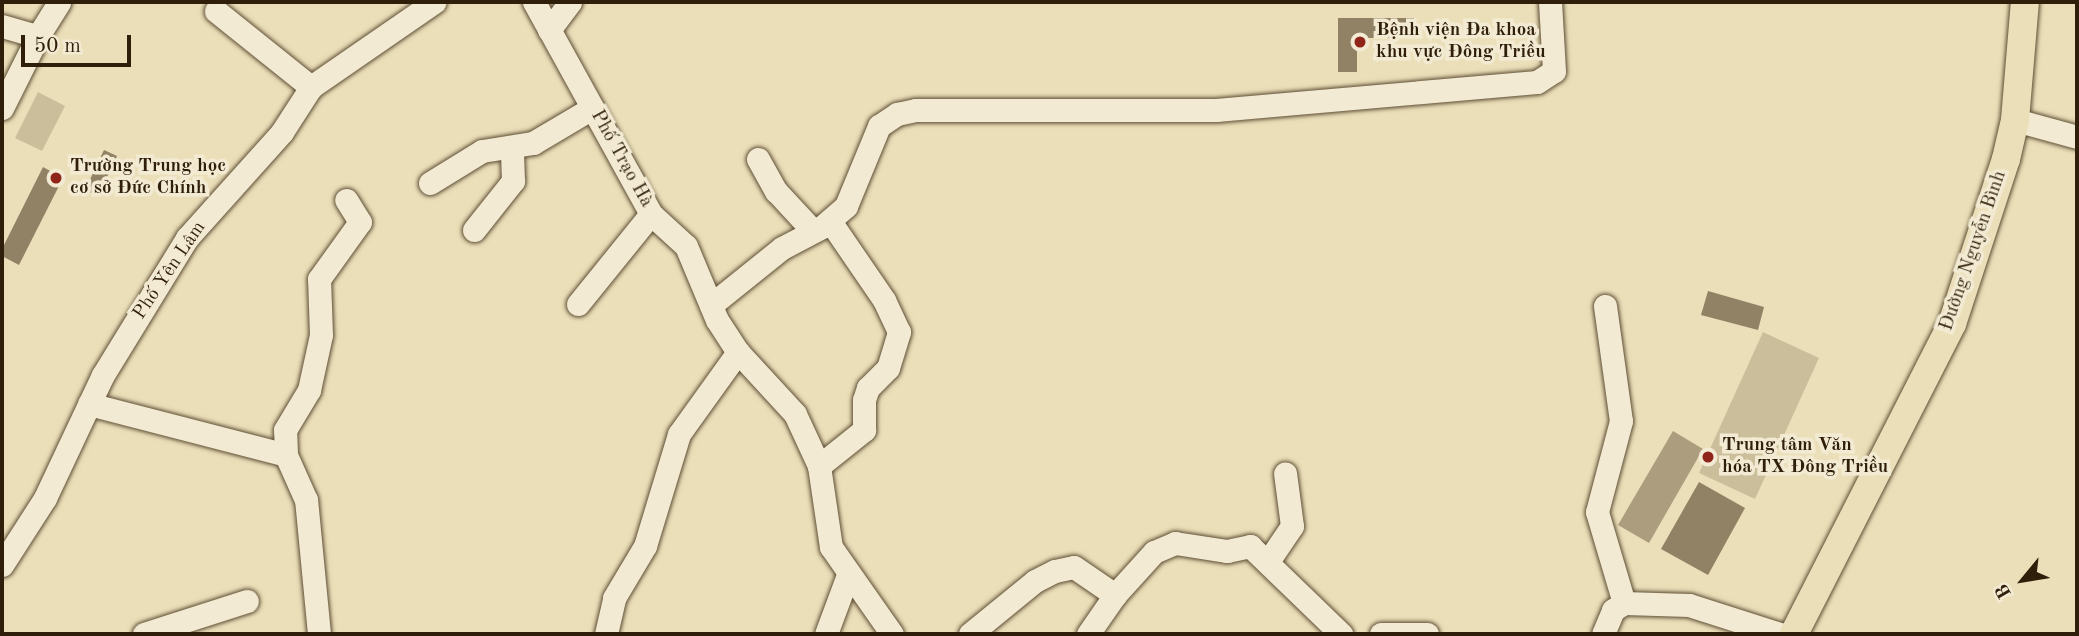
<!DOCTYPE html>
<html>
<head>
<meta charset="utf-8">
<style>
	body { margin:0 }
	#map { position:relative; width:2079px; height:636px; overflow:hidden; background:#ebdfb9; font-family:"Old Standard TT",serif }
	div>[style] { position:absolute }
	.green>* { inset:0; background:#cbbe9b }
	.water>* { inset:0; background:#ab9d7d }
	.building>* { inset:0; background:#918265 }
	.roads { filter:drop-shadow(0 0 2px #5e4e35) drop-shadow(0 0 2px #5e4e35) }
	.minor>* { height:23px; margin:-11.5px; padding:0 11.5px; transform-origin:11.5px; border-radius:11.5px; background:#f2ead2 }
	.major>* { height:28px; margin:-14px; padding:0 14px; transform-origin:14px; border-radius:14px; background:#ebdfb9 }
	.dots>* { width:19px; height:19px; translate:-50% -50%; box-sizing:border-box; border:4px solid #f2ead2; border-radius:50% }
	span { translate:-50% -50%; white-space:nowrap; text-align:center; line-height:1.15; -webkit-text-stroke:7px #f2ead2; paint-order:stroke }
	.poi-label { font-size:19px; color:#2f1e09; font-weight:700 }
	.left { translate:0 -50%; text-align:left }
	.street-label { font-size:19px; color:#2f1e09 }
	.frame { position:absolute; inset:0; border:4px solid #2f1e09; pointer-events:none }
	.north { position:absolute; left:1988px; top:545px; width:70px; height:70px; -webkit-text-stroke:5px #f2ead2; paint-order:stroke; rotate:240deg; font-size:19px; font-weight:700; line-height:28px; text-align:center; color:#2f1e09 }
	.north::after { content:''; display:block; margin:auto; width:24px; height:32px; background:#2f1e09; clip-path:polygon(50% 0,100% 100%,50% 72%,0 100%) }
	.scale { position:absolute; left:21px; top:35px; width:110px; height:32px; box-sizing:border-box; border:4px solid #2f1e09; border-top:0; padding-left:9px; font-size:21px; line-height:24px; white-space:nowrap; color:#2f1e09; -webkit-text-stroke:5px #f2ead2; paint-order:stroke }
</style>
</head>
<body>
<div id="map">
	<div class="green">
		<i style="clip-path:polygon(38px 92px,65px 106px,42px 151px,15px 138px)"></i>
		<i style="clip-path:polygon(1763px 332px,1819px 358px,1755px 499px,1699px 473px)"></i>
	</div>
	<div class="water">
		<i style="clip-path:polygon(1673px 431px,1703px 449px,1649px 543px,1618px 525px)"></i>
	</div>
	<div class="building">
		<i style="clip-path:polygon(1338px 18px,1414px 18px,1414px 38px,1357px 38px,1357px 72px,1338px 72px)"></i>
		<i style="clip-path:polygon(104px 150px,117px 156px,98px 196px,85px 190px)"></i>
		<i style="clip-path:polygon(43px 167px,63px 178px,19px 265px,2px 256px,2px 249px)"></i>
		<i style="clip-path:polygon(1708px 291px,1764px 307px,1758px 330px,1701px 315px)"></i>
		<i style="clip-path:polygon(1699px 482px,1745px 508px,1708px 575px,1661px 549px)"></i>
	</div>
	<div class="roads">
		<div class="minor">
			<i style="left:534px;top:2px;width:242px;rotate:61.1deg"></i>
			<i style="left:651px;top:214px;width:47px;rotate:42.4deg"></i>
			<i style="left:686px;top:246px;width:80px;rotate:67.3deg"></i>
			<i style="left:717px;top:320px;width:38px;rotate:57deg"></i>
			<i style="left:738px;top:352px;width:84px;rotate:47.4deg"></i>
			<i style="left:795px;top:414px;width:57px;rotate:65.2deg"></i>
			<i style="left:819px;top:466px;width:82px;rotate:81.6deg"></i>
			<i style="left:831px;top:547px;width:106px;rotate:55deg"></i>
			<i style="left:216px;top:11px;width:122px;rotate:38.7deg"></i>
			<i style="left:2px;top:26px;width:37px;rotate:16deg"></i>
			<i style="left:38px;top:36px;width:40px;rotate:-58deg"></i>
			<i style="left:549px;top:30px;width:35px;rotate:-53deg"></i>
			<i style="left:2px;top:108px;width:80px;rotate:-63.4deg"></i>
			<i style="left:2015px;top:120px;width:64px;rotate:15.3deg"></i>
			<i style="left:758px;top:159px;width:37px;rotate:61deg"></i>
			<i style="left:776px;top:191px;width:54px;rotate:47.2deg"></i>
			<i style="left:430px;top:183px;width:61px;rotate:-31.6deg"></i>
			<i style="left:482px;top:151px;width:52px;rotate:-8.9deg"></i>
			<i style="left:533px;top:143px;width:69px;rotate:-30.7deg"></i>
			<i style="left:474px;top:230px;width:63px;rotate:-51.5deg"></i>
			<i style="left:513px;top:181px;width:32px;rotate:-92deg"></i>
			<i style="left:578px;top:304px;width:116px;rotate:-51deg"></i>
			<i style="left:711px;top:305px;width:91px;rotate:-38.8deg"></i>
			<i style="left:782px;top:248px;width:45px;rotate:-27.7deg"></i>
			<i style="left:822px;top:227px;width:32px;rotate:-41deg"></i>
			<i style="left:846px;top:206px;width:87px;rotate:-67.6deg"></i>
			<i style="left:879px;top:126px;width:22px;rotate:-34deg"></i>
			<i style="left:897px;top:114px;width:19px;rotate:-12deg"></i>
			<i style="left:916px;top:110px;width:300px"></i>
			<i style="left:1216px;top:110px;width:322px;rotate:-5deg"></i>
			<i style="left:1537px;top:82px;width:20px;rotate:-33deg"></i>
			<i style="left:1554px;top:71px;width:69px;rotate:-93.3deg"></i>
			<i style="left:1605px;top:306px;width:116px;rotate:82.1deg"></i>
			<i style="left:1621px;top:421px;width:94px;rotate:104.8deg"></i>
			<i style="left:1597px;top:512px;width:95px;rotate:73.5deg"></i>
			<i style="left:89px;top:404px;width:203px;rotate:14.5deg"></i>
			<i style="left:819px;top:466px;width:58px;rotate:-38.7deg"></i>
			<i style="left:864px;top:430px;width:30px;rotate:-90deg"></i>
			<i style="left:864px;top:400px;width:13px;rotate:-72deg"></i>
			<i style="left:868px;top:388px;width:28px;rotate:-45deg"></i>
			<i style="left:888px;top:368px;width:38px;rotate:-73deg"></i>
			<i style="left:899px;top:332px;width:35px;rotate:-115deg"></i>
			<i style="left:884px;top:300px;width:96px;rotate:-124.4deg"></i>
			<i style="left:1269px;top:560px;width:41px;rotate:-55.9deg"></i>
			<i style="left:1292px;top:526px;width:53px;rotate:-97.5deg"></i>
			<i style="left:2px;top:565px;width:80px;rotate:-57.3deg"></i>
			<i style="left:45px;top:498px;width:136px;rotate:-64.8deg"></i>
			<i style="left:103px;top:375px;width:161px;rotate:-58.5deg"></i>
			<i style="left:187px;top:238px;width:142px;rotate:-48.1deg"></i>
			<i style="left:282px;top:132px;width:54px;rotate:-57.2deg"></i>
			<i style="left:311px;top:87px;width:150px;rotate:-34.6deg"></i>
			<i style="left:144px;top:634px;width:108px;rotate:-17.8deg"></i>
			<i style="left:319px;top:634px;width:135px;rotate:-95.5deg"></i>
			<i style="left:306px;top:500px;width:49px;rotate:-114deg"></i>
			<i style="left:286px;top:455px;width:25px;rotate:-92deg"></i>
			<i style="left:285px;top:430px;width:47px;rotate:-59deg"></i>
			<i style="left:309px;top:390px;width:56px;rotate:-77.7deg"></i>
			<i style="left:321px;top:335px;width:56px;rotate:-92deg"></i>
			<i style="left:319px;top:279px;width:70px;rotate:-54.3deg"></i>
			<i style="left:360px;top:222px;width:26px;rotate:-122deg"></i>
			<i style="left:606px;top:634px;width:37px;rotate:-77deg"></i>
			<i style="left:614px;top:598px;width:61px;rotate:-59.2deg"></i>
			<i style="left:645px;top:546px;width:117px;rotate:-73.1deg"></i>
			<i style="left:679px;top:434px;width:101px;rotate:-54.3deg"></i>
			<i style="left:826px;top:634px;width:63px;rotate:-69.6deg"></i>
			<i style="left:970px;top:634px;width:84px;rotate:-39.2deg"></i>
			<i style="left:1035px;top:581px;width:22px;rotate:-27deg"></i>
			<i style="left:1055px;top:571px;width:19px;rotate:-12deg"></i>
			<i style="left:1074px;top:567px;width:50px;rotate:34.3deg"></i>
			<i style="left:1115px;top:595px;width:58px;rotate:-47.8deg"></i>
			<i style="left:1154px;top:552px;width:23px;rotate:-23deg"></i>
			<i style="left:1175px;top:543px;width:53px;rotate:8.7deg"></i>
			<i style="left:1227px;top:551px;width:24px;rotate:-12deg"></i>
			<i style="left:1250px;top:546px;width:127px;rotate:44deg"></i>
			<i style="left:1088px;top:634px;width:47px;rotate:-55.3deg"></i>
			<i style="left:1381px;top:634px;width:46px"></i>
			<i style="left:1603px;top:634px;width:26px;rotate:-67deg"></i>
			<i style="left:1613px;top:610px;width:13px;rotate:-32deg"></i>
			<i style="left:1624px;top:603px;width:65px;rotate:1.8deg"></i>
			<i style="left:1689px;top:605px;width:96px;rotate:17.7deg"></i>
		</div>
		<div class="major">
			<i style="left:1794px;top:634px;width:348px;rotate:-63deg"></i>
			<i style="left:1952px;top:324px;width:174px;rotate:-71.9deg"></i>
			<i style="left:2006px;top:159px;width:40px;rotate:-77deg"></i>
			<i style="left:2015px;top:120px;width:118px;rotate:-85.2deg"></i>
		</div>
	</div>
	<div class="dots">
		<i style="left:1360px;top:42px;background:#8f2418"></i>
		<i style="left:56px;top:178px;background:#8f2418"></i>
		<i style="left:1708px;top:457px;background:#8f2418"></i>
	</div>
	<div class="poi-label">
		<span class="left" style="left:1376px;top:42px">Bệnh viện Đa khoa<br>khu vực Đông Triều</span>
		<span class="left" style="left:70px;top:178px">Trường Trung học<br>cơ sở Đức Chính</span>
		<span class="left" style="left:1722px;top:457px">Trung tâm Văn<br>hóa TX Đông Triều</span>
	</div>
	<div class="street-label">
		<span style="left:621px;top:159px;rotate:61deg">Phố Trạo Hà</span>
		<span style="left:1974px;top:251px;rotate:-71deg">Đường Nguyễn Bình</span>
		<span style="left:170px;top:271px;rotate:-56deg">Phố Yên Lâm</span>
	</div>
	<div class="frame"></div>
	<div class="north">B</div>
	<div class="scale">50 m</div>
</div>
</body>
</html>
